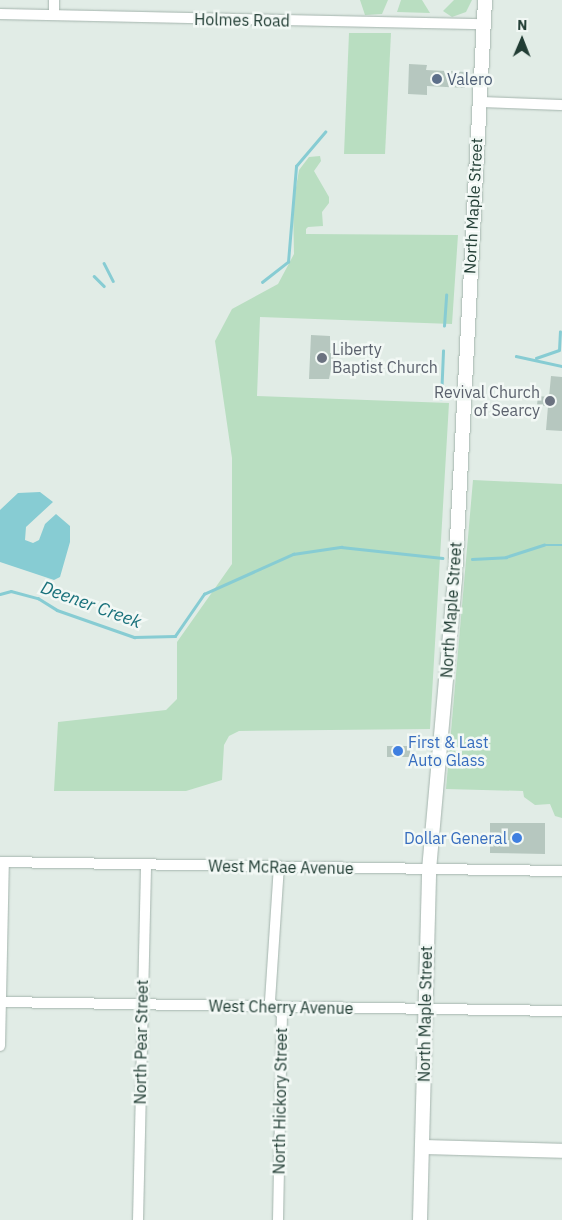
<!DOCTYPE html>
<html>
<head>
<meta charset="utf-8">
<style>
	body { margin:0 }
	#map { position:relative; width:562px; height:1220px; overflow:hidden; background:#e1ece6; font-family:"IBM Plex Sans",sans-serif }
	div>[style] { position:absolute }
	.green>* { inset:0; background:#b9dec1 }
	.water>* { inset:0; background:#87ccd3 }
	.stream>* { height:2.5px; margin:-1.25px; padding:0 1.25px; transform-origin:1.25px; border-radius:1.25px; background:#87ccd3 }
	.building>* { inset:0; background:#b6c7bf }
	.roads { filter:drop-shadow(0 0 1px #a4b4ad) drop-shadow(0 0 1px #a4b4ad) }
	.street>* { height:10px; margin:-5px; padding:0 5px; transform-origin:5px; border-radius:5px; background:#fff }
	.secondary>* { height:14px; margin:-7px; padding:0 7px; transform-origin:7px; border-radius:7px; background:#fff }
	.dots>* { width:14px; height:14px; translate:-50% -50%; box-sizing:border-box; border:2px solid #f2f8f5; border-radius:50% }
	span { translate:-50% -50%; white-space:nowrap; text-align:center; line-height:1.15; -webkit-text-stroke:5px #f2f8f5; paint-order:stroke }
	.street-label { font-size:16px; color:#213d34 }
	.service-label { font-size:16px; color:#4e5e75 }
	.left { translate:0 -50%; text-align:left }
	.worship-label { font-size:16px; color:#5b616d }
	.right { translate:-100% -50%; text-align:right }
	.shop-label { font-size:16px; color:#366cbe }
	.water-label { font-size:18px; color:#19717b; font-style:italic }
	.north { position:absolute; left:497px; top:15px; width:50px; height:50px; -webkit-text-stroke:4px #f2f8f5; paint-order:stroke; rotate:1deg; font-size:14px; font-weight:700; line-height:20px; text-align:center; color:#213d34 }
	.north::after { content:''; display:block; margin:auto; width:18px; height:22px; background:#213d34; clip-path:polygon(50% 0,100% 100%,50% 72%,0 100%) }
</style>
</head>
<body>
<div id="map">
	<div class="green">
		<i style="clip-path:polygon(360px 0,388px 0,382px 14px,365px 15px)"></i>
		<i style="clip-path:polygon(401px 0,422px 0,430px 13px,397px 12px)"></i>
		<i style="clip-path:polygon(454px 0,472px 0,466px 12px,452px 17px,443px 11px)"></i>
		<i style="clip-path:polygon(349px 33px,391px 33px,385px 154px,344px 154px)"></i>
		<i style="clip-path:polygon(320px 156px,321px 161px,314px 171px,329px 197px,329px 203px,322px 212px,323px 226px,308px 227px,306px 229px,306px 234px,458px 235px,452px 324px,260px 317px,257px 396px,449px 403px,430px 729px,239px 731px,229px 736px,224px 745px,222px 780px,186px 791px,54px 791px,58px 722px,166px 710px,177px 699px,177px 642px,232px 564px,232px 458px,215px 341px,232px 309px,278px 284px,294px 254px,293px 205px,299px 170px,309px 157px)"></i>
		<i style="clip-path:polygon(473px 480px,562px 484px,562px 818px,555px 816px,550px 804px,535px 805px,524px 797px,523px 791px,446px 789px)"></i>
	</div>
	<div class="water">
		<i style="clip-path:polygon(40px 492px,53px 502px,26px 527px,25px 540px,33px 543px,39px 540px,45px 524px,56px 514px,70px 526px,70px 542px,60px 577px,54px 580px,0 562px,0 510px,18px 493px)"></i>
	</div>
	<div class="stream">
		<i style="left:104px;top:263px;width:20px;rotate:63deg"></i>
		<i style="left:94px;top:276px;width:14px;rotate:45deg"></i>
		<i style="left:262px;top:282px;width:33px;rotate:-38deg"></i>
		<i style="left:288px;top:262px;width:96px;rotate:-85.2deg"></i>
		<i style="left:296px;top:166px;width:45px;rotate:-49.5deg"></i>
		<i style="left:444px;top:326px;width:31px;rotate:-86deg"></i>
		<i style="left:516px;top:356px;width:47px;rotate:12.3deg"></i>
		<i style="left:536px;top:358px;width:24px;rotate:-19deg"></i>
		<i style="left:559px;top:350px;width:18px;rotate:-87deg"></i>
		<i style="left:441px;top:399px;width:48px;rotate:-87.6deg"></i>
		<i style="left:472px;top:559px;width:34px;rotate:-3deg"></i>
		<i style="left:506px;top:557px;width:40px;rotate:-18deg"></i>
		<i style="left:544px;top:545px;width:18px"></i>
		<i style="left:0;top:594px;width:11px;rotate:-15deg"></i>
		<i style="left:11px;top:591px;width:28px;rotate:15deg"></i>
		<i style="left:38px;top:598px;width:22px;rotate:32deg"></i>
		<i style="left:57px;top:610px;width:82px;rotate:19.3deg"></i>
		<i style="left:134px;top:637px;width:41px;rotate:-1.4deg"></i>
		<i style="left:175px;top:636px;width:51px;rotate:-55.4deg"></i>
		<i style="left:204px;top:594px;width:98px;rotate:-24.2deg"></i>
		<i style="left:293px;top:554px;width:49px;rotate:-8.3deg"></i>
		<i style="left:341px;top:547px;width:102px;rotate:6.2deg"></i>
	</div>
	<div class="building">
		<i style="clip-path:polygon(409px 64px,427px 65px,426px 70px,466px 72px,465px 88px,427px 86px,427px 95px,408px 94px)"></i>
		<i style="clip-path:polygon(311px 335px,330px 336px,330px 353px,334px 354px,329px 379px,309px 379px)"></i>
		<i style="clip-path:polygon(551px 376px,562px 377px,562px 431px,546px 430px,548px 406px,537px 405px,538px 396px,549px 397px)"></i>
		<i style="clip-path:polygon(387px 746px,410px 746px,410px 757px,387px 757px)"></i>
		<i style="clip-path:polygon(490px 823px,545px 823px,545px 854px,490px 853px)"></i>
	</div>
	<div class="roads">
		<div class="street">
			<i style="left:0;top:14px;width:484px;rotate:1.2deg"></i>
			<i style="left:54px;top:15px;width:15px;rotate:-90deg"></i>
			<i style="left:480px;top:102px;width:82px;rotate:2.1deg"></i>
			<i style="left:0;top:862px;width:562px;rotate:0.92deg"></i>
			<i style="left:0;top:1002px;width:562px;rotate:0.92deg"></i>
			<i style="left:0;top:1046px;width:184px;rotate:-88.8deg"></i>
			<i style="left:138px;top:1220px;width:355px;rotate:-88.7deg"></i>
			<i style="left:278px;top:1220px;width:205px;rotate:-88.9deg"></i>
			<i style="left:282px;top:1015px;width:18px;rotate:-131deg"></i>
			<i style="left:270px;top:1001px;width:135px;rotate:-86.2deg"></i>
		</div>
		<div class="secondary">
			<i style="left:422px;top:1147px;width:140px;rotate:1.6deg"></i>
			<i style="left:420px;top:1220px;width:350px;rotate:-88.5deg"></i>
			<i style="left:429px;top:870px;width:294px;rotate:-84.9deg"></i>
			<i style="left:455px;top:577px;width:578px;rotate:-87.02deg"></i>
		</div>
	</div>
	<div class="dots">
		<i style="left:437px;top:79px;background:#5c6f8a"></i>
		<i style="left:322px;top:358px;background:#6b7280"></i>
		<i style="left:550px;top:401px;background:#6b7280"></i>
		<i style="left:398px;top:751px;background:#3f7fe0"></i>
		<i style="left:517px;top:838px;background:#3f7fe0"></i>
	</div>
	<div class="street-label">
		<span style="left:242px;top:20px;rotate:1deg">Holmes Road</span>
		<span style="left:473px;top:206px;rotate:-87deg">North Maple Street</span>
		<span style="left:451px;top:610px;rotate:-86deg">North Maple Street</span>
		<span style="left:281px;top:867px;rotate:1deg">West McRae Avenue</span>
		<span style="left:281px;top:1007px;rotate:1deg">West Cherry Avenue</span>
		<span style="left:425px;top:1014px;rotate:-89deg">North Maple Street</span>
		<span style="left:141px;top:1042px;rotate:-89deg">North Pear Street</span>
		<span style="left:280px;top:1101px;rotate:-89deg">North Hickory Street</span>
	</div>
	<div class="service-label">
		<span class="left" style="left:447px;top:79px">Valero</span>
	</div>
	<div class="worship-label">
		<span class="left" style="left:332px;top:358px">Liberty<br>Baptist Church</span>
		<span class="right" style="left:540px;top:401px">Revival Church<br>of Searcy</span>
	</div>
	<div class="shop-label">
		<span class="left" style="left:408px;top:751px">First &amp; Last<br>Auto Glass</span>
		<span class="right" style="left:507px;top:838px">Dollar General</span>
	</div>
	<div class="water-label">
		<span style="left:91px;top:605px;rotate:20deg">Deener Creek</span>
	</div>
	<div class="north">N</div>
</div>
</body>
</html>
